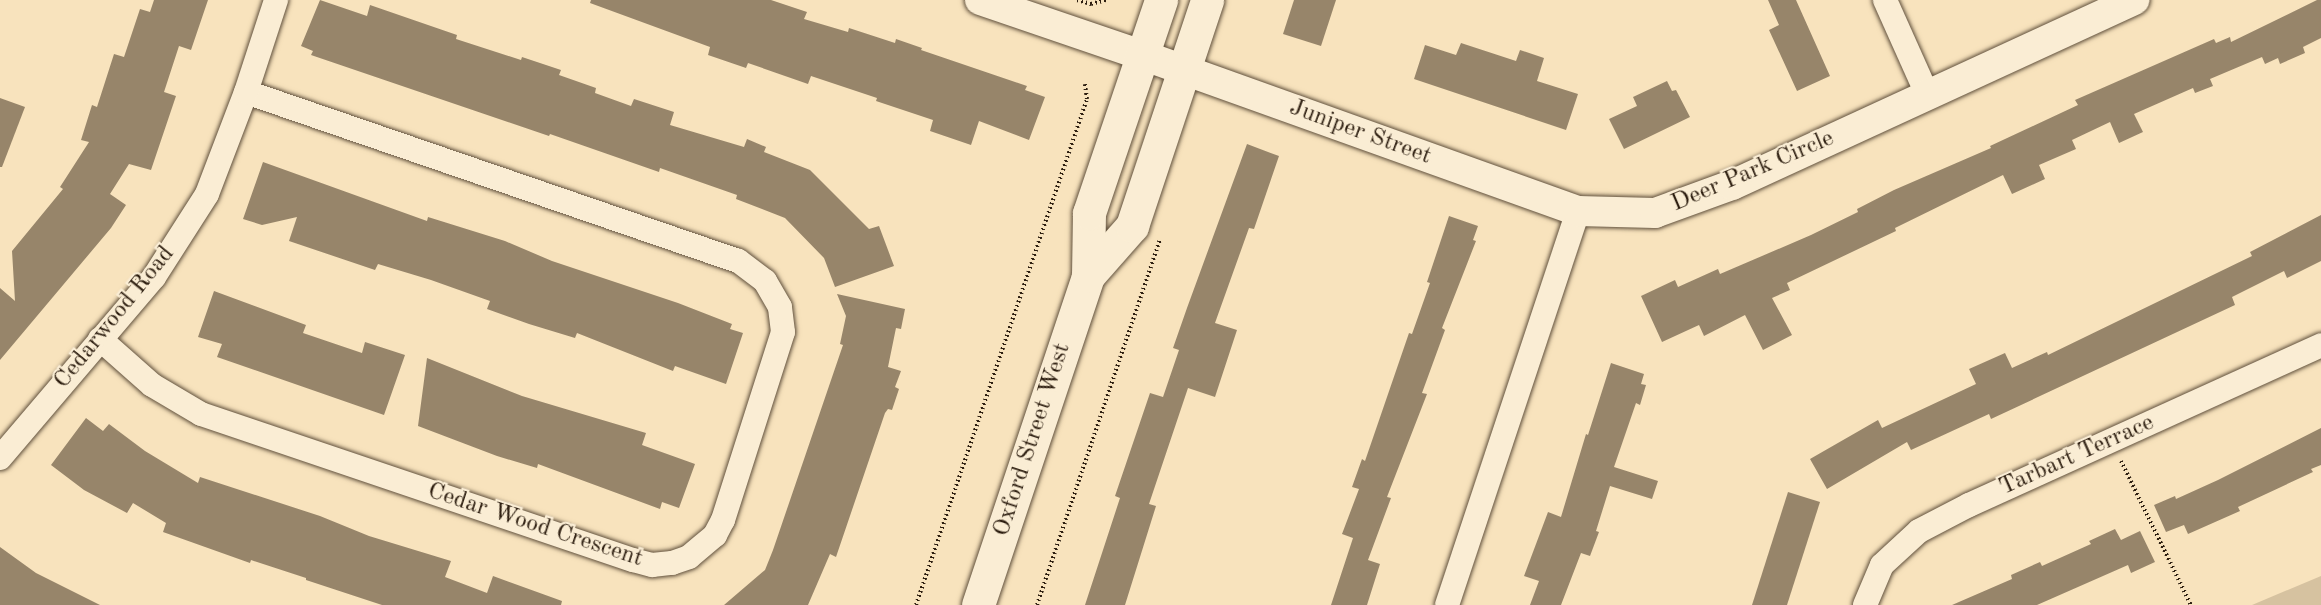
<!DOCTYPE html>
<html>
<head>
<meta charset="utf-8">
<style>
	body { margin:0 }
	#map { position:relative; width:2321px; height:605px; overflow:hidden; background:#f8e3bd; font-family:"Old Standard TT",serif }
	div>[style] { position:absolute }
	.green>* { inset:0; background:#d6c2a0 }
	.building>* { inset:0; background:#97856a }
	.path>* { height:4px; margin-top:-2px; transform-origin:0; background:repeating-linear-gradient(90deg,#2e1f11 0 1.5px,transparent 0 4.5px) }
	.roads { filter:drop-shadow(0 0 2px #60503c) drop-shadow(0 0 2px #60503c) }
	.minor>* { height:24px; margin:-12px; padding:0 12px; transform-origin:12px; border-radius:12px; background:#faedd4 }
	.tertiary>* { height:30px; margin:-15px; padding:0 15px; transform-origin:15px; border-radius:15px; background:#faedd4 }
	.secondary>* { height:33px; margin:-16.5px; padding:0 16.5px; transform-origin:16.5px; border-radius:16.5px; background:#faedd4 }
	span { translate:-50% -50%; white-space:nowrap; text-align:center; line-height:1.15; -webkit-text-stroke:4.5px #faedd4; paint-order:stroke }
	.street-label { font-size:24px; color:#2e1f11 }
</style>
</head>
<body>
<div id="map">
	<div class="green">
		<i style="clip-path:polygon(2321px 576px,2321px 605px,2252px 605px)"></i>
	</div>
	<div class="building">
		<i style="clip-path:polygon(154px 0,208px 0,191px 50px,179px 46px,164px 92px,176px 96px,151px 170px,129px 164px,110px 194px,126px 205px,111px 228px,0 360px,0 288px,15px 301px,12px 251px,63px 189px,60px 187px,89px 142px,81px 140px,92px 105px,97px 107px,114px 54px,124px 57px,140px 9px,150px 12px)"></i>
		<i style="clip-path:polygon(320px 0,367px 16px,370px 5px,457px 35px,456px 39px,521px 60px,522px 57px,561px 70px,559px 75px,596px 88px,595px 93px,631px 106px,634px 99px,674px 112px,670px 125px,744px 147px,747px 139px,766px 147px,764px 152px,810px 170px,869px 229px,879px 226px,894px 266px,835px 287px,824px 258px,785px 218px,736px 199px,737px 195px,660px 168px,659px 172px,550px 134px,549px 136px,311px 55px,313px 51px,301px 46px)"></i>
		<i style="clip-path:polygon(591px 0,771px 0,807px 12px,804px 19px,848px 32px,849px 28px,895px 43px,896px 39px,922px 48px,921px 50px,1027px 86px,1025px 90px,1045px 97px,1029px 140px,979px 121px,971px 145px,930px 131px,933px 120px,876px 101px,877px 98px,811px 76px,808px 84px,748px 63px,746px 68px,708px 55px,710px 47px,590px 3px)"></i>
		<i style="clip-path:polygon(1294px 0,1336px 0,1321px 46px,1283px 34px)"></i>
		<i style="clip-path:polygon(1768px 0,1796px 0,1830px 76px,1797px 91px,1769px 30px,1779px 25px)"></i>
		<i style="clip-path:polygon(2317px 0,2321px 0,2321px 38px,2303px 47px,2305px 53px,2280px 64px,2278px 58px,2265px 64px,2262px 57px,2210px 79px,2213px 86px,2195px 93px,2193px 88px,2134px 114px,2143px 132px,2119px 143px,2110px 122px,2072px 140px,2076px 149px,2039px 165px,2045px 179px,2012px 194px,2003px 175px,1895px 228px,1896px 231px,1787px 283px,1790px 290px,1772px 298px,1792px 335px,1763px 350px,1745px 315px,1704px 336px,1699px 325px,1662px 342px,1641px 296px,1675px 280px,1678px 287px,1718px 269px,1720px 274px,1811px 235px,1858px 212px,1857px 209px,1894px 190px,1991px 148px,1990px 146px,2078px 105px,2075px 100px,2214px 39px,2216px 43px,2230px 37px,2231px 42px)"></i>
		<i style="clip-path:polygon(1461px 43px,1516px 61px,1520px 50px,1544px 58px,1537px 81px,1578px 94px,1566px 130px,1414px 79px,1425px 45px,1456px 55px)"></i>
		<i style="clip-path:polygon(1667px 81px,1672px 91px,1676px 90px,1690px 117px,1624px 149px,1609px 119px,1637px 106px,1633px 97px)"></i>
		<i style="clip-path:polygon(0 98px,25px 107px,2px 167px,0 167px)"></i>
		<i style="clip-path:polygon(1247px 144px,1279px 156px,1254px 229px,1249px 228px,1215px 323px,1237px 330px,1215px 397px,1188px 388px,1149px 504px,1156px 506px,1125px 605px,1085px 605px,1120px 498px,1115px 496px,1150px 393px,1163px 397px,1179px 350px,1173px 348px,1187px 308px)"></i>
		<i style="clip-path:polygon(263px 162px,427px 221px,428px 217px,505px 241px,552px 261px,678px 303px,732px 324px,730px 329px,743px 333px,726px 384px,675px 366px,673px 371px,577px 333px,575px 338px,529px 324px,487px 309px,490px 301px,431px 280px,378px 264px,375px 270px,289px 241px,297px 217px,262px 225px,243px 219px)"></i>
		<i style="clip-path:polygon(2321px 215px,2321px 261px,2287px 278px,2284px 271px,2232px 297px,2235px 305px,1991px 419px,1989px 414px,1911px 450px,1907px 442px,1827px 489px,1810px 459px,1878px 420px,1882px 428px,1976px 384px,1969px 369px,2005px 353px,2012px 368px,2047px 352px,2048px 355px,2252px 256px,2250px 252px)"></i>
		<i style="clip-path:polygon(1449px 216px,1478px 226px,1473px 240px,1476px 241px,1442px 328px,1445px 330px,1422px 393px,1427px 394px,1387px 497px,1391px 498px,1368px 560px,1380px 564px,1367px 605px,1331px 605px,1353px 538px,1342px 534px,1359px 489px,1352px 487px,1362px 459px,1365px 461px,1409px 333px,1412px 334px,1430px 283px,1427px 282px)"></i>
		<i style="clip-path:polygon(214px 291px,306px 325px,303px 333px,362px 353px,365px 342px,405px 355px,384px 415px,217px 357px,222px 344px,198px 337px)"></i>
		<i style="clip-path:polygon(837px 294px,905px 309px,901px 329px,896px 328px,888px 367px,901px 371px,895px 387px,899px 389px,892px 410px,888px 409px,885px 413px,836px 557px,830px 554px,808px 605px,724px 605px,765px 570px,773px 550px,843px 345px,840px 344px,846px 316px)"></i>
		<i style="clip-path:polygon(427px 358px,522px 396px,646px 433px,642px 445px,695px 464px,679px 508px,662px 502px,660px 509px,538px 464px,537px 468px,497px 456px,418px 426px)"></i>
		<i style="clip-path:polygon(1611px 363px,1644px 374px,1641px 384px,1646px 385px,1640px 405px,1636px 403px,1614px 467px,1658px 481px,1652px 499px,1610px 486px,1596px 531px,1599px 532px,1590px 556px,1581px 553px,1561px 605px,1530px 605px,1539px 581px,1524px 576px,1548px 512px,1561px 517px,1586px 434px,1588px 435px)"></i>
		<i style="clip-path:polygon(86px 418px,103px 431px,109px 424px,145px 451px,198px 483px,200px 477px,320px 516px,369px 536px,451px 561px,445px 577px,487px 593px,493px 576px,562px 601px,561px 605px,382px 605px,306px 580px,306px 578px,251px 560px,250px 563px,163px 532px,166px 523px,133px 503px,127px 513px,84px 490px,51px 465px)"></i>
		<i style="clip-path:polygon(2321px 428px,2321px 465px,2311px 469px,2313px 472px,2238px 507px,2240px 511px,2188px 534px,2184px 525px,2166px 532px,2154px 505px,2175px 496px,2176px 499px,2218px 480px)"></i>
		<i style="clip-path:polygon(1788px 492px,1820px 502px,1787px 605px,1752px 605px)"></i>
		<i style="clip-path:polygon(2115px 529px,2121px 540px,2140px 531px,2155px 562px,2131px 573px,2128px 565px,2037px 605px,1952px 605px,2012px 579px,2011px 575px,2040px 562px,2042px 566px,2091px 544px,2089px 541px)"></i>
		<i style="clip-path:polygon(0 547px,36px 573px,100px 605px,0 605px)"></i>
	</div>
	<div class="path">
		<i style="left:1077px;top:0;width:15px;rotate:16deg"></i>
		<i style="left:1091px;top:4px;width:16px;rotate:-15deg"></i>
		<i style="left:2121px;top:461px;width:160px;rotate:64.1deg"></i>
		<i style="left:916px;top:605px;width:534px;rotate:-71.33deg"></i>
		<i style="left:1087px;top:99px;width:15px;rotate:-98deg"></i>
		<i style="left:1037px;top:605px;width:386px;rotate:-71.4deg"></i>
	</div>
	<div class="roads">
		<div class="minor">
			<i style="left:1885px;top:0;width:105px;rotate:65.9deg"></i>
			<i style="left:100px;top:339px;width:69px;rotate:41.5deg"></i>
			<i style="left:152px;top:385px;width:57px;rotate:30.6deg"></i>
			<i style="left:201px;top:414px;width:456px;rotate:18.7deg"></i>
			<i style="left:633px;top:560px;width:20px;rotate:15deg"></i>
			<i style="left:652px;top:565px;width:20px;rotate:-6deg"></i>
			<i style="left:672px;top:563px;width:18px;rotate:-19deg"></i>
			<i style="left:689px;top:557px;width:34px;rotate:-40deg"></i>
			<i style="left:715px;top:535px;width:17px;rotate:-62deg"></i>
			<i style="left:723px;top:520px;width:197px;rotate:-72.3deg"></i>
			<i style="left:783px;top:332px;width:25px;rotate:-97deg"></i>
			<i style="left:780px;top:307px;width:30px;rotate:-120deg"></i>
			<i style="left:765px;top:281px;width:34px;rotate:-143deg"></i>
			<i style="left:738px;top:261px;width:520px;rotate:-161.04deg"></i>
			<i style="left:0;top:458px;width:238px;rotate:-49.6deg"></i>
			<i style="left:154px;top:277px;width:98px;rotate:-57.4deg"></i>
			<i style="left:207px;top:194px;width:109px;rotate:-69.1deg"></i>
			<i style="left:246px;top:92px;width:97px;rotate:-71.9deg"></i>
			<i style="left:1447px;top:605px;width:415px;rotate:-71.6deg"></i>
			<i style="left:1865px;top:605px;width:43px;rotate:-67deg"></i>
			<i style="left:1882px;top:565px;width:50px;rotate:-42.6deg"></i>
			<i style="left:1919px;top:531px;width:56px;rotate:-27.5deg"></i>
			<i style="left:1969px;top:505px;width:387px;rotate:-24.4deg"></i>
		</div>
		<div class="tertiary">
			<i style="left:980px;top:0;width:171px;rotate:18.8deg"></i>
			<i style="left:1142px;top:55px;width:463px;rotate:19.7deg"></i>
			<i style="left:1578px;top:211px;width:77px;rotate:1.5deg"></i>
			<i style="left:1655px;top:213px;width:82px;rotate:-20deg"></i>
			<i style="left:1732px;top:185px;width:443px;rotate:-24.7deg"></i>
		</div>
		<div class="secondary">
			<i style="left:1088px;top:276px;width:67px;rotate:-48.7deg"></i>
			<i style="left:1132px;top:226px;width:238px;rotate:-71.6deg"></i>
			<i style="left:978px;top:605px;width:347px;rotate:-71.5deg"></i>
			<i style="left:1088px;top:276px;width:63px;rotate:-89.1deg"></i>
			<i style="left:1089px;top:213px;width:225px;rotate:-71.3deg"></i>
		</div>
	</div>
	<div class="street-label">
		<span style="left:1360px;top:133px;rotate:20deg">Juniper Street</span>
		<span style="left:1753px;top:172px;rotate:-23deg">Deer Park Circle</span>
		<span style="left:115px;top:318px;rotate:-51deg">Cedarwood Road</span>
		<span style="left:1033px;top:440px;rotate:-72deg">Oxford Street West</span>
		<span style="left:2077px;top:456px;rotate:-24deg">Tarbart Terrace</span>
		<span style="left:535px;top:526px;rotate:18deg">Cedar Wood Crescent</span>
	</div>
</div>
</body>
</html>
